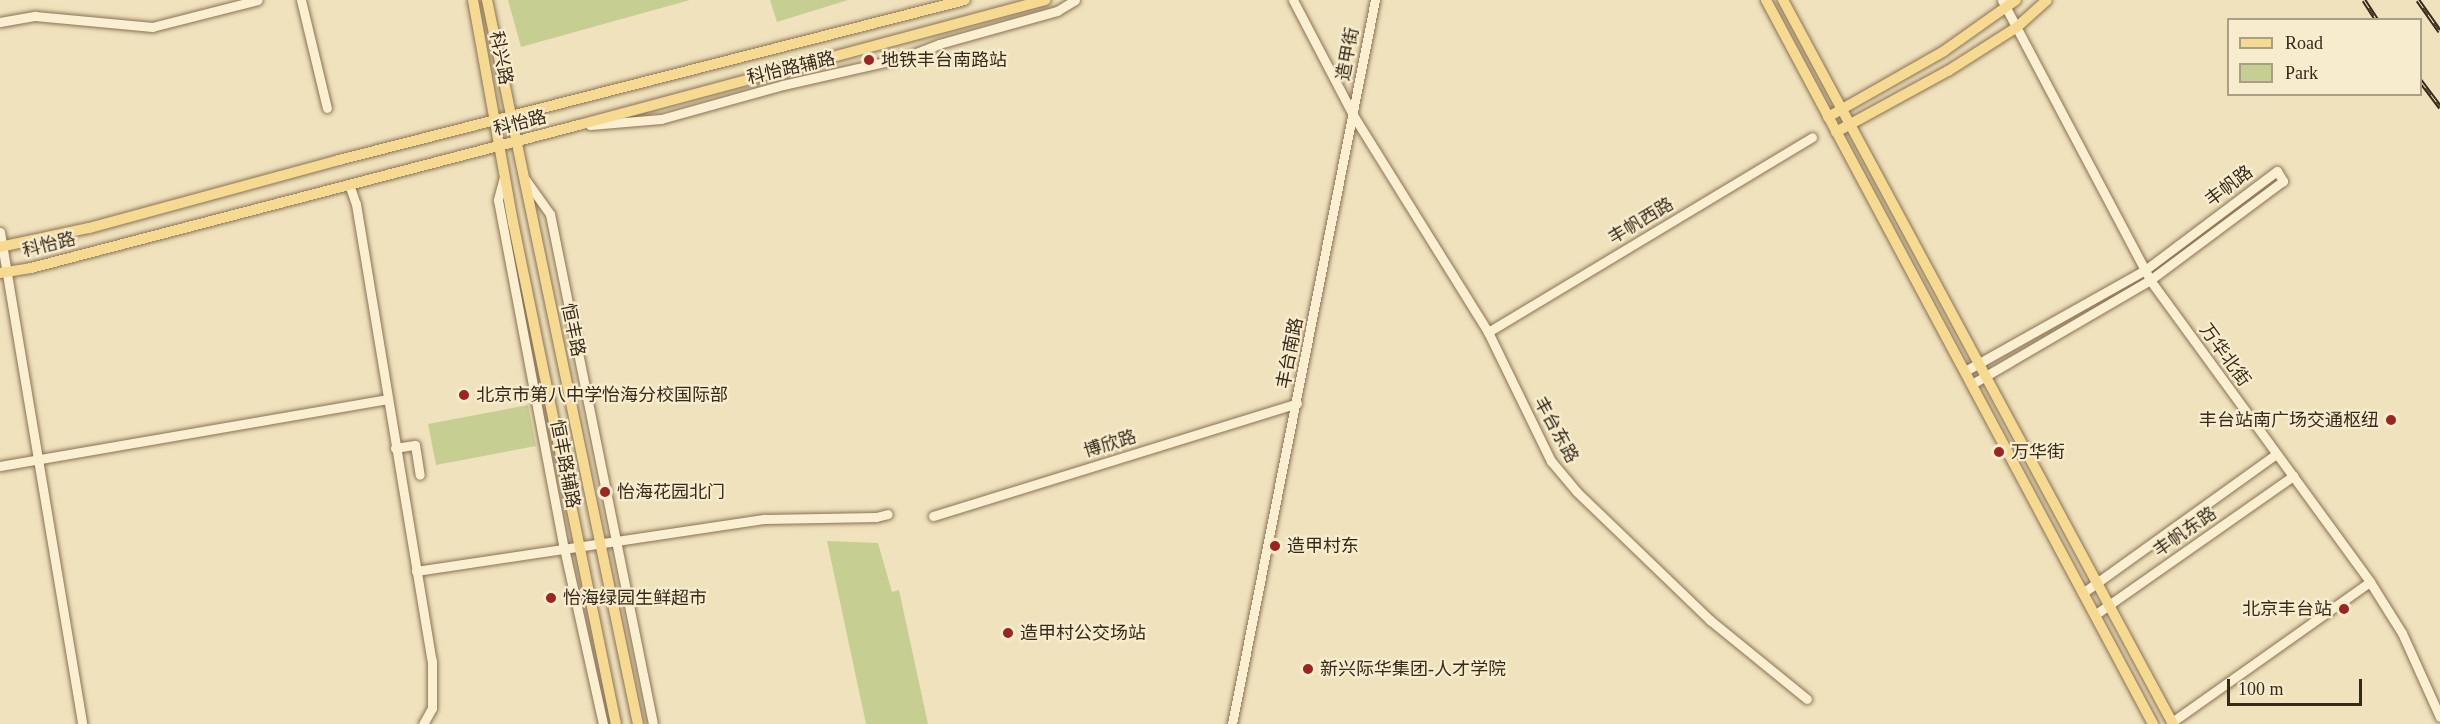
<!DOCTYPE html>
<html>
<head>
<meta charset="utf-8">
<style>
	body { margin:0 }
	#map { position:relative; width:2440px; height:724px; overflow:hidden; background:#f0e2bd; font-family:"Times New Roman","Noto Sans SC",serif }
	div>[style] { position:absolute }
	.green>* { inset:0; background:#c6cf91 }
	.roads { filter:drop-shadow(0 0 2px #897255) drop-shadow(0 0 2px #897255) }
	.minor>* { height:9px; margin:-4.5px; padding:0 4.5px; transform-origin:4.5px; border-radius:4.5px; background:#fbefd1 }
	.major>* { height:10px; margin:-5px; padding:0 5px; transform-origin:5px; border-radius:5px; background:#f7da92 }
	.rail>* { height:5px; margin-top:-2.5px; transform-origin:0; background:repeating-linear-gradient(90deg,#f7eccd 0 9px,#382a1b 0 18px); box-sizing:border-box; border-block:2px solid #382a1b }
	.dots>* { width:16px; height:16px; translate:-50% -50%; box-sizing:border-box; border:3px solid #f7eccd; border-radius:50% }
	span { translate:-50% -50%; white-space:nowrap; text-align:center; line-height:1.15; -webkit-text-stroke:4.5px #f7eccd; paint-order:stroke }
	.street-label { font-size:18px; color:#382a1b }
	.poi-label { font-size:18px; color:#382a1b }
	.left { translate:0 -50%; text-align:left }
	.right { translate:-100% -50%; text-align:right }
	.legend { position:absolute; left:2227px; top:18px; width:195px; height:78px; box-sizing:border-box; background:#f7eccd; border:2px solid #ab9e86; margin:0; padding:8px 10px; list-style:none; font-size:18px; color:#382a1b }
	.legend li { display:flex; align-items:center; gap:12px; height:30px }
	.legend b { width:30px; border:2px solid #ab9e86 }
	.scale { position:absolute; left:2227px; top:679px; width:135px; height:27px; box-sizing:border-box; border:3px solid #382a1b; border-top:0; padding-left:8px; font-size:18px; line-height:21px; white-space:nowrap; color:#382a1b; -webkit-text-stroke:4px #f7eccd; paint-order:stroke }
</style>
</head>
<body>
<div id="map">
	<div class="green">
		<i style="clip-path:polygon(508px 0,690px 0,521px 47px)"></i>
		<i style="clip-path:polygon(770px 0,848px 0,777px 22px)"></i>
		<i style="clip-path:polygon(528px 405px,536px 446px,436px 465px,428px 424px)"></i>
		<i style="clip-path:polygon(827px 541px,878px 543px,892px 592px,899px 590px,928px 724px,866px 724px)"></i>
	</div>
	<div class="roads">
		<div class="minor">
			<i style="left:301px;top:0;width:111px;rotate:76.5deg"></i>
			<i style="left:1293px;top:0;width:130px;rotate:62.4deg"></i>
			<i style="left:1353px;top:115px;width:256px;rotate:58.1deg"></i>
			<i style="left:1488px;top:332px;width:144px;rotate:64deg"></i>
			<i style="left:1551px;top:461px;width:40px;rotate:50deg"></i>
			<i style="left:1577px;top:492px;width:185px;rotate:43.9deg"></i>
			<i style="left:1710px;top:620px;width:125px;rotate:39.2deg"></i>
			<i style="left:2002px;top:0;width:317px;rotate:62.1deg"></i>
			<i style="left:2150px;top:280px;width:374px;rotate:53.9deg"></i>
			<i style="left:2370px;top:582px;width:60px;rotate:57.9deg"></i>
			<i style="left:2402px;top:633px;width:92px;rotate:65.7deg"></i>
			<i style="left:0;top:22px;width:36px;rotate:-10deg"></i>
			<i style="left:35px;top:16px;width:118px;rotate:5.4deg"></i>
			<i style="left:152px;top:27px;width:109px;rotate:-14.3deg"></i>
			<i style="left:590px;top:125px;width:71px;rotate:-4.8deg"></i>
			<i style="left:661px;top:119px;width:127px;rotate:-15.6deg"></i>
			<i style="left:783px;top:85px;width:123px;rotate:-12.7deg"></i>
			<i style="left:903px;top:58px;width:39px;rotate:-21deg"></i>
			<i style="left:939px;top:44px;width:123px;rotate:-15.6deg"></i>
			<i style="left:1057px;top:11px;width:21px;rotate:-31deg"></i>
			<i style="left:504px;top:177px;width:24px;rotate:105deg"></i>
			<i style="left:498px;top:200px;width:354px;rotate:79.3deg"></i>
			<i style="left:564px;top:548px;width:180px;rotate:77.5deg"></i>
			<i style="left:525px;top:179px;width:43px;rotate:54.5deg"></i>
			<i style="left:550px;top:214px;width:520px;rotate:78.58deg"></i>
			<i style="left:349px;top:184px;width:21px;rotate:71deg"></i>
			<i style="left:356px;top:204px;width:463px;rotate:80.6deg"></i>
			<i style="left:432px;top:661px;width:47px;rotate:90deg"></i>
			<i style="left:432px;top:708px;width:18px;rotate:119deg"></i>
			<i style="left:0;top:232px;width:499px;rotate:80.5deg"></i>
			<i style="left:1488px;top:332px;width:378px;rotate:-31deg"></i>
			<i style="left:1965px;top:371px;width:206px;rotate:-29.3deg"></i>
			<i style="left:2145px;top:270px;width:165px;rotate:-36.9deg"></i>
			<i style="left:2277px;top:171px;width:12px;rotate:59deg"></i>
			<i style="left:2283px;top:181px;width:166px;rotate:143.3deg"></i>
			<i style="left:2150px;top:280px;width:206px;rotate:149.7deg"></i>
			<i style="left:395px;top:448px;width:20px;rotate:-9deg"></i>
			<i style="left:415px;top:445px;width:30px;rotate:81deg"></i>
			<i style="left:0;top:466px;width:392px;rotate:-9.8deg"></i>
			<i style="left:933px;top:516px;width:381px;rotate:-17.2deg"></i>
			<i style="left:416px;top:571px;width:353px;rotate:-8.5deg"></i>
			<i style="left:765px;top:519px;width:111px;rotate:-1deg"></i>
			<i style="left:876px;top:517px;width:12px;rotate:-14deg"></i>
			<i style="left:2084px;top:592px;width:236px;rotate:-35.7deg"></i>
			<i style="left:2096px;top:614px;width:241px;rotate:-35deg"></i>
			<i style="left:2172px;top:722px;width:242px;rotate:-35.3deg"></i>
			<i style="left:1232px;top:724px;width:738px;rotate:-78.83deg"></i>
		</div>
		<div class="major">
			<i style="left:473px;top:0;width:226px;rotate:79.8deg"></i>
			<i style="left:513px;top:222px;width:512px;rotate:78.41deg"></i>
			<i style="left:487px;top:0;width:740px;rotate:78.22deg"></i>
			<i style="left:1766px;top:0;width:821px;rotate:61.87deg"></i>
			<i style="left:1783px;top:0;width:822px;rotate:61.69deg"></i>
			<i style="left:1828px;top:117px;width:133px;rotate:-29.6deg"></i>
			<i style="left:1944px;top:51px;width:88px;rotate:-35.3deg"></i>
			<i style="left:1836px;top:132px;width:128px;rotate:-28.6deg"></i>
			<i style="left:1948px;top:71px;width:82px;rotate:-32.5deg"></i>
			<i style="left:2017px;top:27px;width:40px;rotate:-42deg"></i>
			<i style="left:0;top:247px;width:91px;rotate:-12.1deg"></i>
			<i style="left:89px;top:228px;width:259px;rotate:-15.2deg"></i>
			<i style="left:339px;top:160px;width:646px;rotate:-14.34deg"></i>
			<i style="left:0;top:273px;width:31px;rotate:-9deg"></i>
			<i style="left:31px;top:268px;width:566px;rotate:-14.63deg"></i>
			<i style="left:579px;top:125px;width:483px;rotate:-15deg"></i>
		</div>
	</div>
	<div class="rail">
		<i style="left:2364px;top:0;width:24px;rotate:57deg"></i>
		<i style="left:2418px;top:0;width:38px;rotate:55deg"></i>
		<i style="left:2420px;top:80px;width:34px;rotate:53deg"></i>
	</div>
	<div class="dots">
		<i style="left:869px;top:60px;background:#9c2422"></i>
		<i style="left:464px;top:395px;background:#9c2422"></i>
		<i style="left:2391px;top:420px;background:#9c2422"></i>
		<i style="left:1999px;top:452px;background:#9c2422"></i>
		<i style="left:605px;top:492px;background:#9c2422"></i>
		<i style="left:1275px;top:546px;background:#9c2422"></i>
		<i style="left:551px;top:598px;background:#9c2422"></i>
		<i style="left:2344px;top:609px;background:#9c2422"></i>
		<i style="left:1008px;top:633px;background:#9c2422"></i>
		<i style="left:1308px;top:669px;background:#9c2422"></i>
	</div>
	<div class="street-label">
		<span style="left:1348px;top:54px;rotate:-79deg">造甲街</span>
		<span style="left:501px;top:58px;rotate:79deg">科兴路</span>
		<span style="left:791px;top:68px;rotate:-13deg">科怡路辅路</span>
		<span style="left:520px;top:123px;rotate:-14deg">科怡路</span>
		<span style="left:2229px;top:186px;rotate:-37deg">丰帆路</span>
		<span style="left:1641px;top:221px;rotate:-31deg">丰帆西路</span>
		<span style="left:49px;top:245px;rotate:-14deg">科怡路</span>
		<span style="left:573px;top:330px;rotate:78deg">恒丰路</span>
		<span style="left:1290px;top:353px;rotate:-79deg">丰台南路</span>
		<span style="left:2225px;top:355px;rotate:54deg">万华北街</span>
		<span style="left:1556px;top:430px;rotate:61deg">丰台东路</span>
		<span style="left:1110px;top:444px;rotate:-17deg">博欣路</span>
		<span style="left:565px;top:464px;rotate:79deg">恒丰路辅路</span>
		<span style="left:2185px;top:532px;rotate:-35deg">丰帆东路</span>
	</div>
	<div class="poi-label">
		<span class="left" style="left:881px;top:60px">地铁丰台南路站</span>
		<span class="left" style="left:476px;top:395px">北京市第八中学怡海分校国际部</span>
		<span class="right" style="left:2379px;top:420px">丰台站南广场交通枢纽</span>
		<span class="left" style="left:2011px;top:452px">万华街</span>
		<span class="left" style="left:617px;top:492px">怡海花园北门</span>
		<span class="left" style="left:1287px;top:546px">造甲村东</span>
		<span class="left" style="left:563px;top:598px">怡海绿园生鲜超市</span>
		<span class="right" style="left:2332px;top:609px">北京丰台站</span>
		<span class="left" style="left:1020px;top:633px">造甲村公交场站</span>
		<span class="left" style="left:1320px;top:669px">新兴际华集团-人才学院</span>
	</div>
	<ul class="legend">
	<li><b style="height:8px;background:#f7da92"></b>Road</li>
	<li><b style="height:16px;background:#c6cf91"></b>Park</li>
	</ul>
	<div class="scale">100 m</div>
</div>
</body>
</html>
